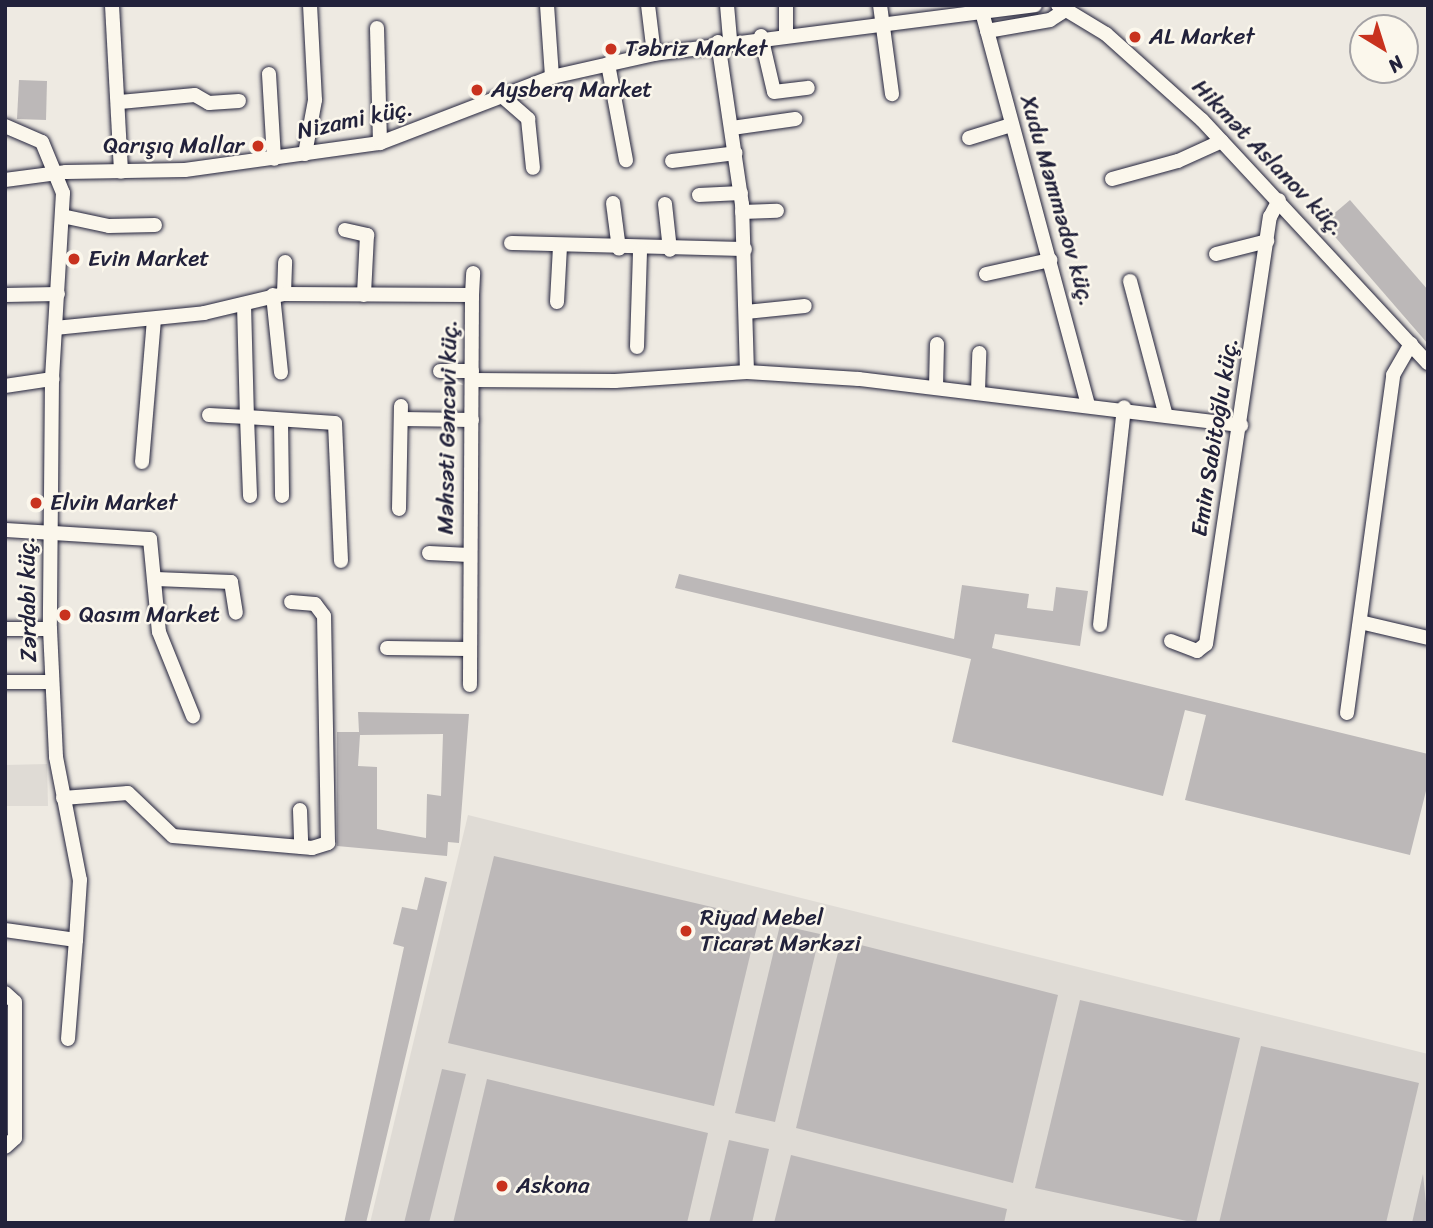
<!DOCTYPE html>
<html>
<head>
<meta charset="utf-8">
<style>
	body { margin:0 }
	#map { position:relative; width:1433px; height:1228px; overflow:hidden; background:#eeeae2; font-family:Sriracha,sans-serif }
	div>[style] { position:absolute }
	.built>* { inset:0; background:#dfdbd5 }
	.building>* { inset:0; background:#bcb8b8 }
	.roads { filter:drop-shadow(0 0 2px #22223b) drop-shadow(0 0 2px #22223b) }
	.minor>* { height:14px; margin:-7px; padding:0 7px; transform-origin:7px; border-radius:7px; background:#fbf7ec }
	.dots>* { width:19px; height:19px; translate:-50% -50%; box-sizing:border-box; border:4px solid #fbf7ec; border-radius:50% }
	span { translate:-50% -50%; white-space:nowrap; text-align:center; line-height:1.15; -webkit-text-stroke:5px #fbf7ec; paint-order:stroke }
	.poi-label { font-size:23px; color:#22223b }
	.left { translate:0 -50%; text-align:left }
	.right { translate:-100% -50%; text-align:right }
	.street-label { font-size:23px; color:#22223b }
	.frame { position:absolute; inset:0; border:7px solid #22223b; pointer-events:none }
	.north { position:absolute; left:1349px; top:14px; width:70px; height:70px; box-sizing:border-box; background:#fbf7ec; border:2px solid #a4a2a5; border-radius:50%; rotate:142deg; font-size:19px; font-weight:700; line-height:28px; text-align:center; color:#22223b }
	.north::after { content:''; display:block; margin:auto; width:24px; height:32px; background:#c8321e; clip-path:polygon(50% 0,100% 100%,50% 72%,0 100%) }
</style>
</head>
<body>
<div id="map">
	<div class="built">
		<i style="clip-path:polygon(47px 764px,48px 806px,5px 806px,5px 765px)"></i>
		<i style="clip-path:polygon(468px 815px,1428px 1054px,1428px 1223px,370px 1223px)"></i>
	</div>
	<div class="building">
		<i style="clip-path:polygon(19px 80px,47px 81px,46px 120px,17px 119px)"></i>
		<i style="clip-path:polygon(1350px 200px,1428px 290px,1428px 344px,1323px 223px)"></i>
		<i style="clip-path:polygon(679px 574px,954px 639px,962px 585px,1029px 594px,1027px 608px,1053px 611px,1056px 587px,1088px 591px,1080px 646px,995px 634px,992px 648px,1428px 754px,1428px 783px,1410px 855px,1185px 800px,1206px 715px,1185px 710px,1163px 796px,952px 742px,971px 659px,675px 588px)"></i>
		<i style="clip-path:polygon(evenodd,358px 712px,469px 714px,459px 843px,448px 842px,447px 856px,337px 846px,337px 732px,359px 732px,358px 712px,443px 734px,441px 796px,427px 794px,426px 838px,377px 829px,377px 767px,358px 766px,360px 735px,443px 734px)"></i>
		<i style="clip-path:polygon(494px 856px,759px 918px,714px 1106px,448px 1043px)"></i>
		<i style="clip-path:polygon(425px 877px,447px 882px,366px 1223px,344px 1223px,404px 947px,393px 944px,402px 907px,417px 910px)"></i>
		<i style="clip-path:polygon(780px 925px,820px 934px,775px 1122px,735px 1113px)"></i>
		<i style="clip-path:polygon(841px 940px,1058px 995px,1013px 1183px,796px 1128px)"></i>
		<i style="clip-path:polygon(1080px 1000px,1240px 1038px,1196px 1223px,1035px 1188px)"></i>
		<i style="clip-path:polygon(1261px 1046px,1419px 1083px,1386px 1223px,1219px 1223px)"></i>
		<i style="clip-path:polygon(442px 1069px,466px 1074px,429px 1223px,404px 1223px)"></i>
		<i style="clip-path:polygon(487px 1079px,708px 1133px,687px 1223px,453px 1223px)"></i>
		<i style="clip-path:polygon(729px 1140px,769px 1149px,752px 1223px,709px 1223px)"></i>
		<i style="clip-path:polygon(791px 1155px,1007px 1209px,1004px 1223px,774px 1223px)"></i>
		<i style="clip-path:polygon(1423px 1174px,1428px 1223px,1412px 1223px)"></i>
	</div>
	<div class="roads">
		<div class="minor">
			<i style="left:112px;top:5px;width:167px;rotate:86.9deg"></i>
			<i style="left:547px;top:5px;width:72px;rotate:86deg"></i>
			<i style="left:648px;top:5px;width:49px;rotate:83deg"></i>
			<i style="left:727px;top:5px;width:35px;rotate:85deg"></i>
			<i style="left:880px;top:5px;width:90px;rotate:82.3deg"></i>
			<i style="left:1058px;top:5px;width:56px;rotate:31.1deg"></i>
			<i style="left:1106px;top:34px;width:129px;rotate:41.9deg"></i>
			<i style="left:1202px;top:120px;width:332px;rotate:47.1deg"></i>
			<i style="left:982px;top:12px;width:404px;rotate:74.9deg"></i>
			<i style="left:377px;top:28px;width:115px;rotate:88.5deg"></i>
			<i style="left:987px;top:31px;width:64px;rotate:-9.9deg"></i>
			<i style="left:1050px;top:20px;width:20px;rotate:-33deg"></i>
			<i style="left:786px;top:33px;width:28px;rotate:-90deg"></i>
			<i style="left:761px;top:36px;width:57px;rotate:76.9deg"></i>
			<i style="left:774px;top:92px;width:34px;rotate:-7deg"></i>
			<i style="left:718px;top:42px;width:164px;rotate:81.6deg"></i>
			<i style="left:742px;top:204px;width:168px;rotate:88.3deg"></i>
			<i style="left:608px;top:64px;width:98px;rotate:79.4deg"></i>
			<i style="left:269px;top:74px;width:85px;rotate:86.6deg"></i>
			<i style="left:502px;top:96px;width:35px;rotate:41deg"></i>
			<i style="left:528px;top:119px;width:49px;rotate:84.2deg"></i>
			<i style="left:120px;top:102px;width:75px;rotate:-5.3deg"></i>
			<i style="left:195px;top:95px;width:16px;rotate:30deg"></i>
			<i style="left:209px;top:103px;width:30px;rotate:-4deg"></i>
			<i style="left:5px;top:126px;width:40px;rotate:23.4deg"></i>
			<i style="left:42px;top:142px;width:55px;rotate:67.6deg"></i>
			<i style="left:63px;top:193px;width:186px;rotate:93.4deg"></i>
			<i style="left:52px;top:379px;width:250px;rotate:90.5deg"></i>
			<i style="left:50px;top:629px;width:128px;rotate:87.3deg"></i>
			<i style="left:56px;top:757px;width:125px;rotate:79deg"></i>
			<i style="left:80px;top:880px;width:60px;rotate:93.8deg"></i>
			<i style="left:76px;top:940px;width:72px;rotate:-172deg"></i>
			<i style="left:732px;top:128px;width:64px;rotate:-8.1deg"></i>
			<i style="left:969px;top:138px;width:44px;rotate:-17.2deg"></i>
			<i style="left:305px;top:154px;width:55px;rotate:-79.5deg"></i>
			<i style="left:315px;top:100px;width:95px;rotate:-93deg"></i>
			<i style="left:672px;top:161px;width:64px;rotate:-7.1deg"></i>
			<i style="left:1112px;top:179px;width:68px;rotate:-15.3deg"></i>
			<i style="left:1178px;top:161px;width:48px;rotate:-24.4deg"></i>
			<i style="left:5px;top:180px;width:62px;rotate:-7.5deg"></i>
			<i style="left:66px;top:172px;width:119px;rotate:-1deg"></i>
			<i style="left:185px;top:170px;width:197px;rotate:-7.9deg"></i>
			<i style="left:380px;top:143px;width:184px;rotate:-21deg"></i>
			<i style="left:552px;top:77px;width:105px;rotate:-12.7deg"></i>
			<i style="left:654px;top:54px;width:384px;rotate:-7.3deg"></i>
			<i style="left:699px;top:195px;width:42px;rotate:-2.7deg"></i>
			<i style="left:613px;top:203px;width:46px;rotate:82.6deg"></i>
			<i style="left:665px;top:204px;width:46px;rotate:83.8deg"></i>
			<i style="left:742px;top:212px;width:35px;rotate:-2deg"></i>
			<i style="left:62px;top:216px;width:48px;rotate:12deg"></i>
			<i style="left:109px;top:226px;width:46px;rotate:-1.2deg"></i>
			<i style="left:345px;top:230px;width:23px;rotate:13deg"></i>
			<i style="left:367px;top:235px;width:60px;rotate:92.9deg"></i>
			<i style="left:511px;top:243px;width:234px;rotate:1.5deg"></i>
			<i style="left:1216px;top:254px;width:53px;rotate:-14.3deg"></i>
			<i style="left:986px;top:274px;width:66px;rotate:-12.3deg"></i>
			<i style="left:1130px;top:281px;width:137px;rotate:75.1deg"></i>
			<i style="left:284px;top:294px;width:32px;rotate:-88deg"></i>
			<i style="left:5px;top:295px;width:53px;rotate:-1.1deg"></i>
			<i style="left:273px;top:295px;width:78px;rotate:84.1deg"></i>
			<i style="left:472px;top:295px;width:22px;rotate:-87deg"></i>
			<i style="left:557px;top:302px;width:55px;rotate:-86.9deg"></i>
			<i style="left:244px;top:304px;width:113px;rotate:88.5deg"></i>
			<i style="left:247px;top:417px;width:88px;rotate:3.9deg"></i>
			<i style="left:335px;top:423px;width:138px;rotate:87.5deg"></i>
			<i style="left:746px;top:312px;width:59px;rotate:-5.8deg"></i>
			<i style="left:55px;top:328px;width:150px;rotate:-5.7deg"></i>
			<i style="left:204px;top:313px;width:82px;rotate:-13.4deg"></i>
			<i style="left:284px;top:294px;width:188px;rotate:0.3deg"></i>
			<i style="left:472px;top:295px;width:390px;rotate:90.3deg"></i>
			<i style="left:637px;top:347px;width:97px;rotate:-88.2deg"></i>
			<i style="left:440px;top:371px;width:32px"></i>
			<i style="left:472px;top:380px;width:143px;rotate:0.4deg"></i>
			<i style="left:615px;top:381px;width:132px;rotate:-3.9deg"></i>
			<i style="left:747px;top:372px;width:112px;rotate:3.6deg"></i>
			<i style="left:859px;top:379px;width:385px;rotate:6.9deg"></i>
			<i style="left:5px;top:386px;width:48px;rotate:-8.5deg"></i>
			<i style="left:936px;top:387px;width:43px;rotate:-88.7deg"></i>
			<i style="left:978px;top:391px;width:38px;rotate:-88deg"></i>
			<i style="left:209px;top:415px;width:38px;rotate:3deg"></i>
			<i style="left:247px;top:417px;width:79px;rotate:87.8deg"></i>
			<i style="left:401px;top:419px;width:71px;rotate:0.8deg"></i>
			<i style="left:281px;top:421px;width:75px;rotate:89.2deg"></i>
			<i style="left:142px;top:462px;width:143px;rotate:-85.2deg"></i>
			<i style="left:399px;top:509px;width:103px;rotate:-88.9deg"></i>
			<i style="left:5px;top:530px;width:145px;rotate:3.6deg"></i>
			<i style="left:150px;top:539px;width:93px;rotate:84.5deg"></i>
			<i style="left:159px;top:632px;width:91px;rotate:68deg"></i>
			<i style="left:429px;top:553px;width:40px;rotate:2.9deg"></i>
			<i style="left:156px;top:579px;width:75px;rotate:2.3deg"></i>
			<i style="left:231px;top:582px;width:31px;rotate:81deg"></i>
			<i style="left:1360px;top:622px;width:70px;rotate:13.2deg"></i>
			<i style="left:1100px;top:625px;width:219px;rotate:-83.7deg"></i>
			<i style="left:5px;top:629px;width:45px"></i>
			<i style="left:1171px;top:641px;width:28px;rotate:21deg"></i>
			<i style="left:1197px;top:651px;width:11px;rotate:-38deg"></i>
			<i style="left:1206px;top:644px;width:432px;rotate:-81.5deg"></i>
			<i style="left:1270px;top:217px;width:19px;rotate:-62deg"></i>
			<i style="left:387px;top:648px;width:81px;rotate:0.7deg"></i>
			<i style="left:5px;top:682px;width:47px"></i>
			<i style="left:1347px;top:713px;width:341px;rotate:-82.2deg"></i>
			<i style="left:1393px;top:375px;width:36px;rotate:-60deg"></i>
			<i style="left:63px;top:798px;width:65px;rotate:-4.4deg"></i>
			<i style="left:128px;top:793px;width:62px;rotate:43.7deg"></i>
			<i style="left:173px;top:836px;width:140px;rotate:4.9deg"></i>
			<i style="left:312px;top:848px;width:17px;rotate:-17deg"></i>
			<i style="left:328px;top:843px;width:227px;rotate:-91deg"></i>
			<i style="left:324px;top:616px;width:15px;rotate:-127deg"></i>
			<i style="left:315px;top:604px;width:24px;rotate:-175deg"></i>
			<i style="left:300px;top:810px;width:37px;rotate:88deg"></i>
			<i style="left:5px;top:993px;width:13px;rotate:42deg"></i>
			<i style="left:15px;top:1002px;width:136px;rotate:90deg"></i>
			<i style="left:15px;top:1138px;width:13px;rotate:138deg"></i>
			<i style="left:68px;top:1039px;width:99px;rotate:-85.4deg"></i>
		</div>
	</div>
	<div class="dots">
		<i style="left:1135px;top:37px;background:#c8321e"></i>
		<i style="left:611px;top:49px;background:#c8321e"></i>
		<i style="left:477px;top:90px;background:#c8321e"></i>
		<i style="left:258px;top:146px;background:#c8321e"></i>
		<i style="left:74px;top:259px;background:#c8321e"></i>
		<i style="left:36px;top:503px;background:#c8321e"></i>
		<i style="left:65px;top:615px;background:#c8321e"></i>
		<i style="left:686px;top:931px;background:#c8321e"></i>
		<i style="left:502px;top:1186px;background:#c8321e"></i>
	</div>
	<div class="poi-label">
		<span class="left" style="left:1149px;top:37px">AL Market</span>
		<span class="left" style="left:625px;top:49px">Təbriz Market</span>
		<span class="left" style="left:491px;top:90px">Aysberq Market</span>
		<span class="right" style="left:244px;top:146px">Qarışıq Mallar</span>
		<span class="left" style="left:88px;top:259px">Evin Market</span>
		<span class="left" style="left:50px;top:503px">Elvin Market</span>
		<span class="left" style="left:79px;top:615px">Qasım Market</span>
		<span class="left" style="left:700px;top:931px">Riyad Mebel<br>Ticarət Mərkəzi</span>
		<span class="left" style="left:516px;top:1186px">Askona</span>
	</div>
	<div class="street-label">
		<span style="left:355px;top:120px;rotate:-12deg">Nizami küç.</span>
		<span style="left:1268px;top:158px;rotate:46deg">Hikmət Aslanov küç.</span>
		<span style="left:1057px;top:201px;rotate:74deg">Xudu Məmmədov küç.</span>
		<span style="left:448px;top:427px;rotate:-89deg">Məhsəti Gəncəvi küç.</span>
		<span style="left:1215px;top:437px;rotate:-81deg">Emin Sabitoğlu küç.</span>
		<span style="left:28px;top:599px;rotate:-91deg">Zərdabi küç.</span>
	</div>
	<div class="frame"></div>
	<div class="north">N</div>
</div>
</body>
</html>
